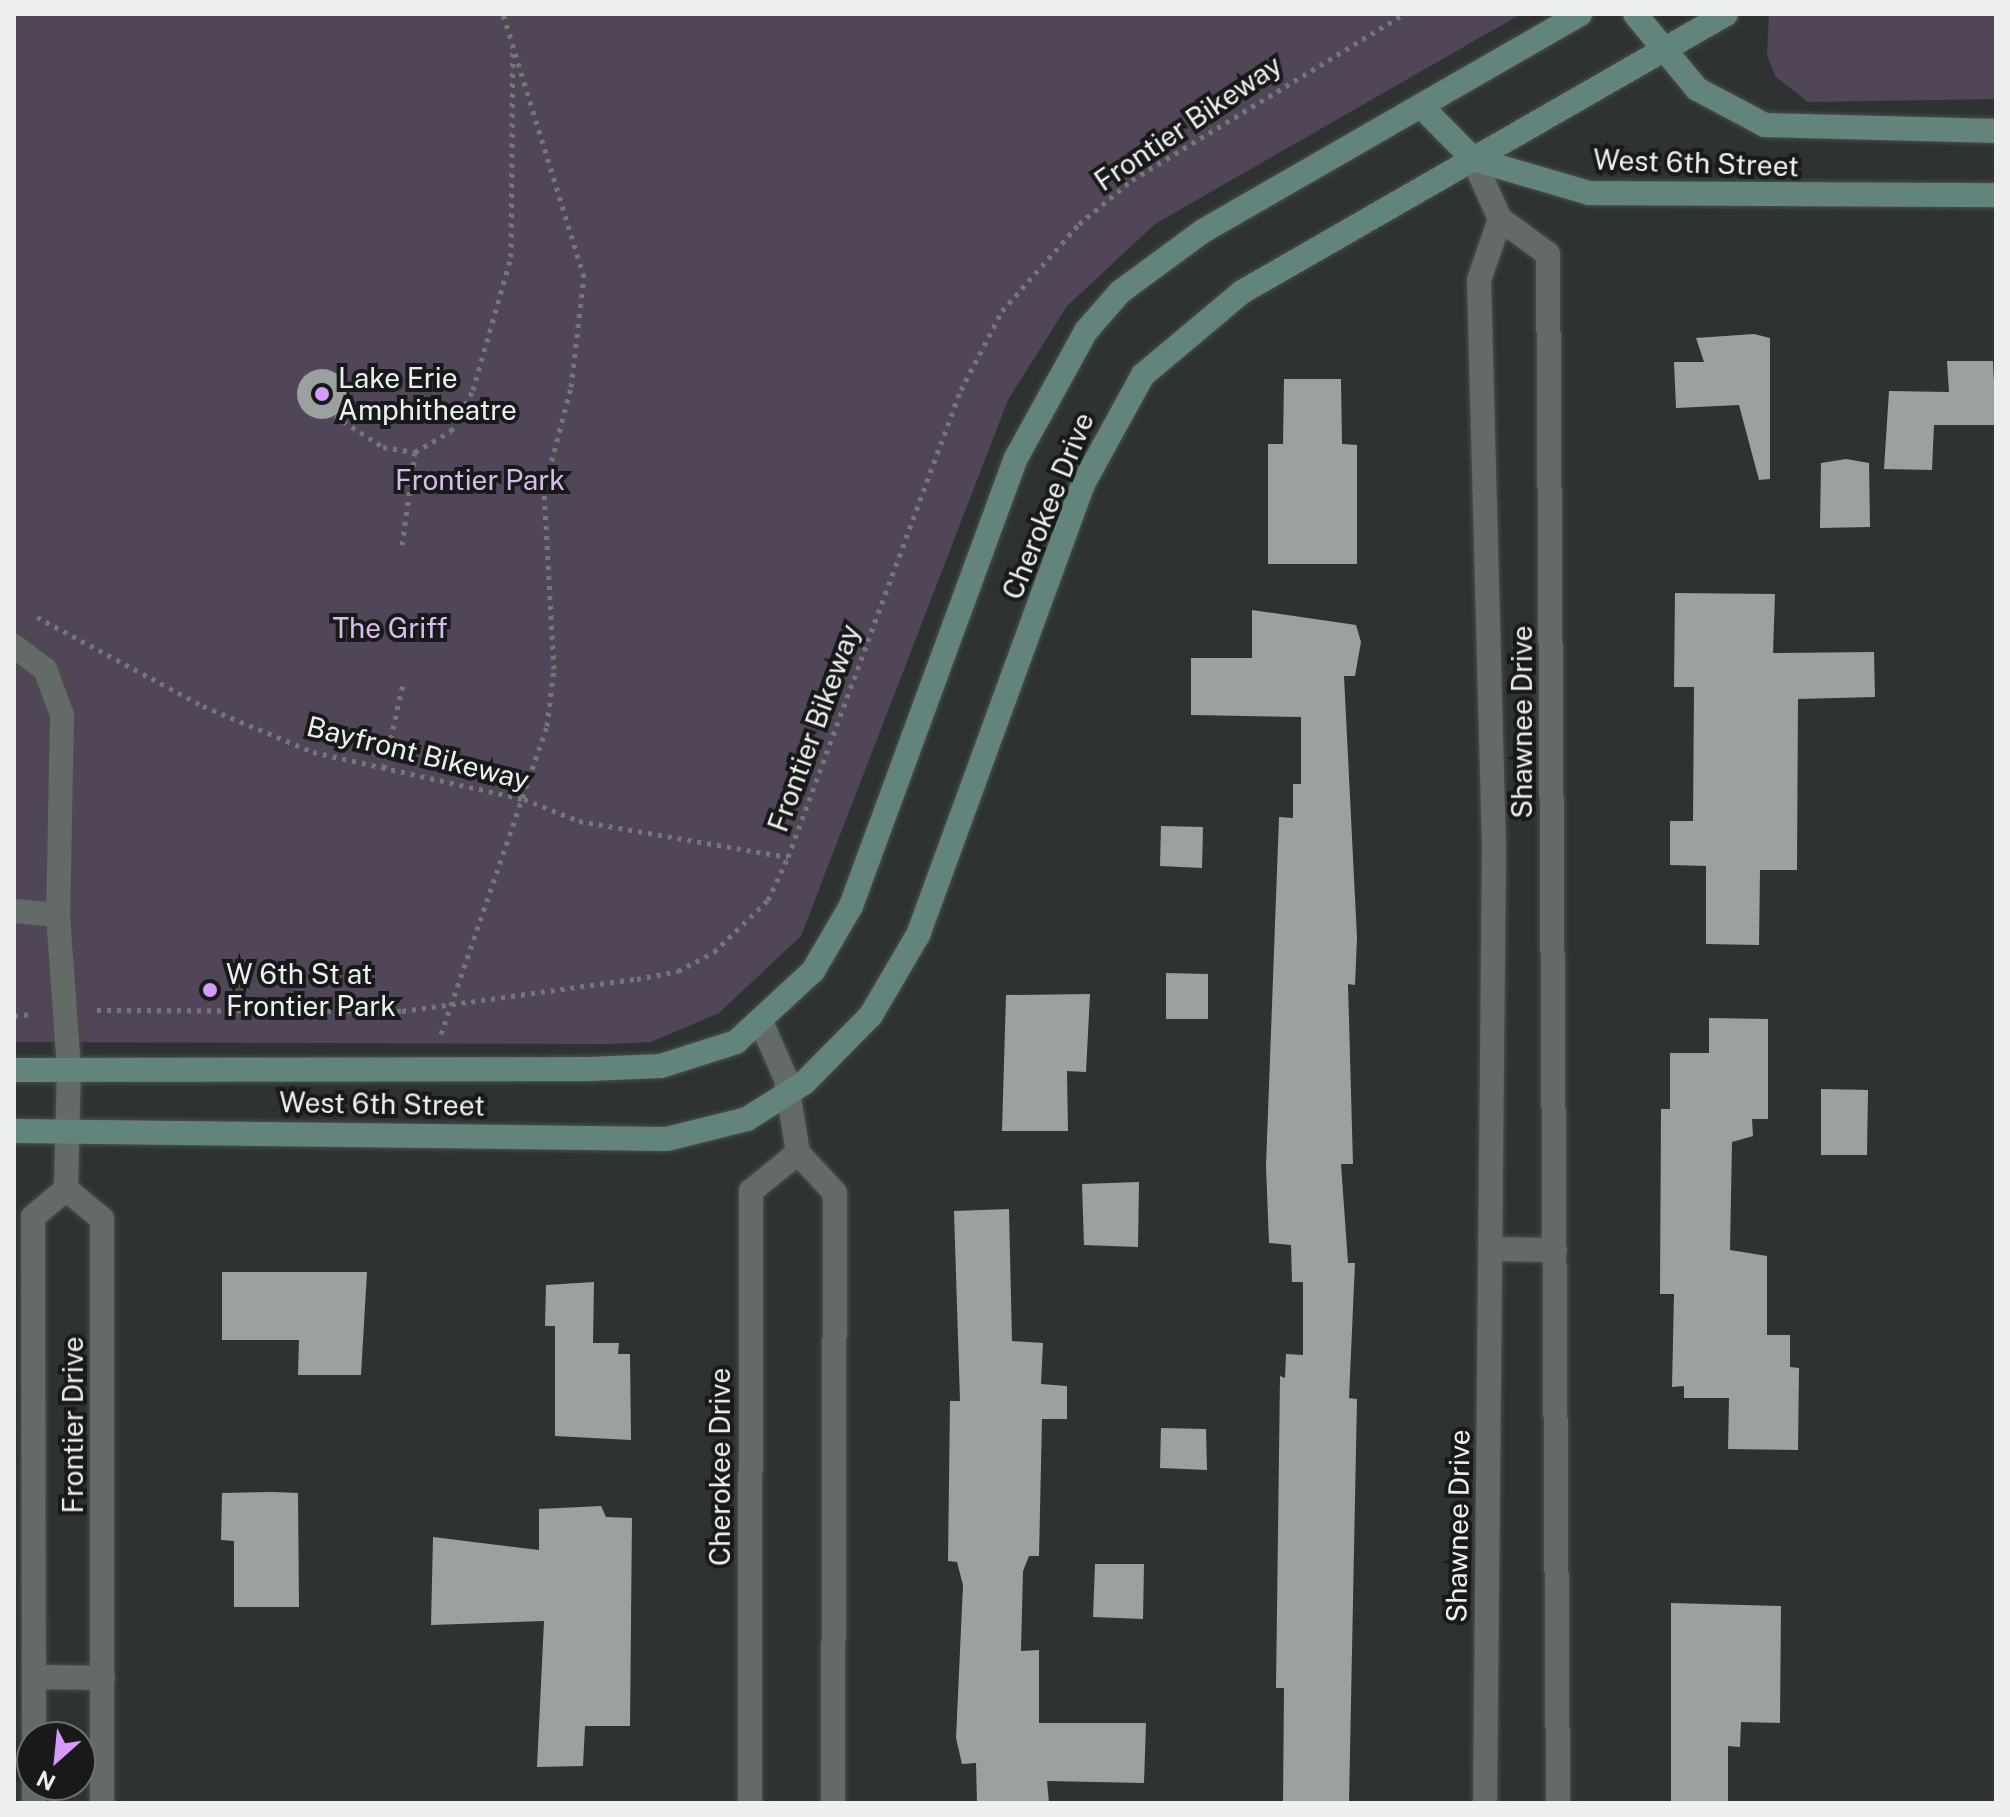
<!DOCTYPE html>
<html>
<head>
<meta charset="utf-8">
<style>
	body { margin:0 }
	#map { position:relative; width:2010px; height:1817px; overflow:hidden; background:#2e3332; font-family:"Public Sans",sans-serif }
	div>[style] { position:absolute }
	.green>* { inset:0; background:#514657 }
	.building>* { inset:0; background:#9ba19f }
	.round { border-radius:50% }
	.path>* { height:5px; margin-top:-2.5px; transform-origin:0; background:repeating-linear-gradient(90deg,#737877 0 4px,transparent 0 10px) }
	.roads { filter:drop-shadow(0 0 2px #4a4e4d) drop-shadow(0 0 2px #4a4e4d) }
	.lane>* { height:24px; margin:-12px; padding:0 12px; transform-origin:12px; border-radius:12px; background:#646a68 }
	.street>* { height:24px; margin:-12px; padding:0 12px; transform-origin:12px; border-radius:12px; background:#646a68 }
	.secondary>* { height:24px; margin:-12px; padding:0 12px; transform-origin:12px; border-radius:12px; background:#63847c }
	.dots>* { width:22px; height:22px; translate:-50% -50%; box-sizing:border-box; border:4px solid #181a1a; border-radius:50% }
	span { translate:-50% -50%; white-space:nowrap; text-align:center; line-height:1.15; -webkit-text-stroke:8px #181a1a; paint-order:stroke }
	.street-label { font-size:28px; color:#edf0ef }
	.poi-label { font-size:28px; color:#edf0ef }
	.left { translate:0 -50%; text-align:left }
	.park-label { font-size:28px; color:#dabaed }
	.frame { position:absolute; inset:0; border:16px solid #edf0ef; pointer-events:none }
	.north { position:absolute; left:16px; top:1721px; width:80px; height:80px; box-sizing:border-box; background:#181a1a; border:2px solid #6d706f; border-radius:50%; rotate:207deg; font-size:22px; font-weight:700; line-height:32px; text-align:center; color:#edf0ef }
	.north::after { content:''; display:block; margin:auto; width:28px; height:36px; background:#d69bfa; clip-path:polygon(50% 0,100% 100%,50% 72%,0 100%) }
</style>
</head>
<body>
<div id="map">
	<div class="green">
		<i style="clip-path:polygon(14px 14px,1521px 14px,1155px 224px,1067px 306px,1008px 400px,801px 936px,719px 1013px,651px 1042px,609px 1044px,14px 1042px)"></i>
		<i style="clip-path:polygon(1769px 14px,1996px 14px,1996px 99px,1808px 102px,1776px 77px,1767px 56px)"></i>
	</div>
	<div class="building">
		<i style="clip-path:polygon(1754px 334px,1770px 338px,1770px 479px,1759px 480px,1739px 405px,1676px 408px,1674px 362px,1704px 362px,1696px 338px)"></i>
		<i style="clip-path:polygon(1947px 361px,1993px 361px,1996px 425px,1934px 425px,1932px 470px,1884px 469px,1889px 391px,1949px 392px)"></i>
		<i class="round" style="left:297px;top:369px;width:50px;height:50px"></i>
		<i style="clip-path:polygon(1284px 379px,1341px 379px,1342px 444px,1357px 445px,1357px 564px,1268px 564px,1268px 444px,1283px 444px)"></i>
		<i style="clip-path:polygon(1846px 459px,1869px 463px,1870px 527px,1820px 528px,1821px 463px)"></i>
		<i style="clip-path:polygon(1675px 593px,1775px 594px,1773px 653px,1874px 652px,1875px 697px,1798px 699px,1797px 870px,1760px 870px,1759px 945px,1706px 944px,1706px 866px,1670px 865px,1670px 821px,1693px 821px,1694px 687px,1674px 687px)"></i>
		<i style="clip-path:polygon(1252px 610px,1356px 625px,1361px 642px,1355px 676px,1344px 676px,1357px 938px,1355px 985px,1348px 984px,1353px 1164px,1341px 1164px,1348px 1263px,1355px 1263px,1349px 1398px,1357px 1399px,1349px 1803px,1283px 1803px,1284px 1688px,1276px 1688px,1280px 1376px,1285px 1378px,1286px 1354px,1303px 1355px,1303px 1282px,1292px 1282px,1291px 1245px,1269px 1243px,1266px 1166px,1279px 817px,1293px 818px,1293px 784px,1301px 784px,1301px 717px,1191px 715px,1191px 658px,1252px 658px)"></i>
		<i style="clip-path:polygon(1161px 826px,1203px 827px,1202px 868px,1160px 866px)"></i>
		<i style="clip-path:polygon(1166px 973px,1208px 974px,1208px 1019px,1166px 1019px)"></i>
		<i style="clip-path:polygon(1090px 994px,1086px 1072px,1067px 1071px,1068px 1131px,1002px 1131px,1006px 995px)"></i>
		<i style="clip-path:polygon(1709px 1018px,1768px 1019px,1768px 1119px,1752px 1119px,1753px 1136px,1732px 1142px,1730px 1250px,1767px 1256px,1767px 1335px,1790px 1335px,1790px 1367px,1799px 1368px,1798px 1450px,1728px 1449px,1729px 1398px,1684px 1398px,1684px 1386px,1672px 1387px,1674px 1294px,1660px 1294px,1661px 1109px,1670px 1109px,1670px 1053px,1709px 1053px)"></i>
		<i style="clip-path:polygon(1821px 1089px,1868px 1090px,1867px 1155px,1821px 1155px)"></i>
		<i style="clip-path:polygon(1139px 1182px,1138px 1247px,1084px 1245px,1082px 1184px)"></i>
		<i style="clip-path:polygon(1009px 1209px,1012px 1341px,1043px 1343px,1041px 1384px,1067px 1386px,1067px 1419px,1042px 1419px,1039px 1556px,1029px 1556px,1023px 1571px,1021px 1651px,1039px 1650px,1039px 1723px,1146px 1723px,1144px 1783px,1047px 1781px,1049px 1803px,977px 1803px,976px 1763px,962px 1764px,956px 1738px,963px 1585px,957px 1562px,948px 1561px,950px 1401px,960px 1401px,954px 1211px)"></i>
		<i style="clip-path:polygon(222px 1272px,367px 1272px,361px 1375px,298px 1375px,299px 1340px,222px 1340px)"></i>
		<i style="clip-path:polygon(594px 1282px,593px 1343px,619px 1343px,618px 1354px,630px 1354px,631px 1440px,555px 1436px,555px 1326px,545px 1326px,546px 1285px)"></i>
		<i style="clip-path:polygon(1161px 1428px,1206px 1429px,1207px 1470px,1160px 1468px)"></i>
		<i style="clip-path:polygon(273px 1492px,298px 1493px,299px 1607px,234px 1607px,234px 1541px,221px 1540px,222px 1493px)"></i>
		<i style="clip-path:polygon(601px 1506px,606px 1517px,632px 1518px,630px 1726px,585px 1726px,583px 1766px,537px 1767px,544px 1621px,431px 1625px,433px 1537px,539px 1550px,539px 1509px)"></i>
		<i style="clip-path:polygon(1095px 1564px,1144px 1564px,1143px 1619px,1093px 1617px)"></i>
		<i style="clip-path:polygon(1671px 1603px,1781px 1606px,1780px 1723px,1741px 1722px,1740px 1747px,1728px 1746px,1728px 1803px,1671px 1803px)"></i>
	</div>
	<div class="path">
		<i style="left:335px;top:416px;width:57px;rotate:32.9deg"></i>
		<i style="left:383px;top:447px;width:32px;rotate:9deg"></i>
		<i style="left:415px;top:452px;width:42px;rotate:-30.3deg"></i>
		<i style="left:451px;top:431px;width:47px;rotate:-61.8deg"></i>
		<i style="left:473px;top:390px;width:138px;rotate:-74.1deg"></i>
		<i style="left:511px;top:257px;width:210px;rotate:-89.5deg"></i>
		<i style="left:402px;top:545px;width:94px;rotate:-82deg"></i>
		<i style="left:37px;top:617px;width:188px;rotate:28.2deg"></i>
		<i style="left:203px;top:706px;width:119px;rotate:22.7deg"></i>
		<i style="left:313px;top:752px;width:216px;rotate:12.6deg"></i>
		<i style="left:524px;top:799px;width:59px;rotate:21.8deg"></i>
		<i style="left:579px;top:821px;width:212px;rotate:9.8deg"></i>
		<i style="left:384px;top:768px;width:86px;rotate:-77.3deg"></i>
		<i style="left:97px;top:1010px;width:305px;rotate:0.2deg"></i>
		<i style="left:402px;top:1011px;width:237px;rotate:-7.8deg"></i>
		<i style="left:637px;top:979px;width:42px;rotate:-11deg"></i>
		<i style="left:678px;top:971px;width:41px;rotate:-27.8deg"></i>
		<i style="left:714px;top:952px;width:75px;rotate:-43.9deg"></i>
		<i style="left:768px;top:900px;width:47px;rotate:-65.1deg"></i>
		<i style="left:788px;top:857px;width:498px;rotate:-69.7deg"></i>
		<i style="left:961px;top:390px;width:89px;rotate:-62.6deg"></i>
		<i style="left:1002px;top:311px;width:116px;rotate:-48.5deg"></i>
		<i style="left:1079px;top:224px;width:69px;rotate:-39.7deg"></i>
		<i style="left:1132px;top:180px;width:319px;rotate:-31.4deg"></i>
		<i style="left:14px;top:1016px;width:17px;rotate:-7deg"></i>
		<i style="left:441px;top:1034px;width:326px;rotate:-71deg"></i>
		<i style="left:547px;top:726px;width:57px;rotate:-83deg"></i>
		<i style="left:554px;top:669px;width:179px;rotate:-93.2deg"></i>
		<i style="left:544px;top:490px;width:106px;rotate:-75.3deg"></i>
		<i style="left:571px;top:387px;width:111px;rotate:-83.3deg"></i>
		<i style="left:584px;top:277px;width:275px;rotate:-107.1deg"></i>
	</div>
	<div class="roads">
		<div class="lane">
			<i style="left:14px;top:646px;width:39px;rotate:37deg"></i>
			<i style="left:45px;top:669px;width:49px;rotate:69.7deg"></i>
			<i style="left:62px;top:715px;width:200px;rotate:91.1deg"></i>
			<i style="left:58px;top:915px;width:155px;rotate:85.9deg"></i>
			<i style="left:14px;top:911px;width:44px;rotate:5.2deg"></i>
			<i style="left:1491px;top:1249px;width:64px;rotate:0.9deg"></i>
			<i style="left:35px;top:1677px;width:68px;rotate:0.8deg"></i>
		</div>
		<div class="street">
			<i style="left:1473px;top:159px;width:66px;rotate:65.8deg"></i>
			<i style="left:762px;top:1024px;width:60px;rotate:66.4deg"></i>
			<i style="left:786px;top:1079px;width:75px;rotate:80.8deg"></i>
			<i style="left:66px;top:1189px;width:119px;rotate:-88.6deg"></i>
			<i style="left:34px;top:1737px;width:520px;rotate:-90.11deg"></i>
			<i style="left:33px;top:1217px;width:43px;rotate:-40.3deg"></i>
			<i style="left:66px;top:1189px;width:47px;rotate:39.8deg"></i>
			<i style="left:102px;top:1219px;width:584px;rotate:90deg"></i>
			<i style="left:34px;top:1803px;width:18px;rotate:-90deg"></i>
			<i style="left:750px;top:1803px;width:612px;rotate:-89.91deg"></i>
			<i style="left:751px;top:1191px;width:60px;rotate:-39deg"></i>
			<i style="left:798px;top:1153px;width:54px;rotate:47.2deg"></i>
			<i style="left:835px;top:1193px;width:610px;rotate:90.19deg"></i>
			<i style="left:1485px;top:1803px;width:954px;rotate:-89.46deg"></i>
			<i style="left:1494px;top:849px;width:569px;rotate:-91.51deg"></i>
			<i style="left:1479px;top:280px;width:65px;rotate:-71deg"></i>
			<i style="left:1500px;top:219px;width:59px;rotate:36.1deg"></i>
			<i style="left:1548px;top:254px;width:1549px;rotate:89.63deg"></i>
		</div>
		<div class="secondary">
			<i style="left:1635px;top:14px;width:97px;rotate:50.4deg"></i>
			<i style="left:1697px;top:89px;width:77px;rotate:27.9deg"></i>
			<i style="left:1765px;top:125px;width:231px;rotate:1.5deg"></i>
			<i style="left:1421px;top:106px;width:74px;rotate:45.5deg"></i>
			<i style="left:1473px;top:159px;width:121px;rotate:16.3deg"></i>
			<i style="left:1589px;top:193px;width:407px;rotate:0.3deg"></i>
			<i style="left:14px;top:1070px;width:575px;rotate:-0.1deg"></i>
			<i style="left:589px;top:1069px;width:72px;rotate:-2.4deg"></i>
			<i style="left:661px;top:1066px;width:79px;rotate:-17.7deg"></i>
			<i style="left:736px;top:1042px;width:105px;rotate:-42.7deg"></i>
			<i style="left:813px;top:971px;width:75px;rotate:-59.7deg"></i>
			<i style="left:851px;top:906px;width:477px;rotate:-69.8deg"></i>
			<i style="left:1016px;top:458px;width:145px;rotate:-61.1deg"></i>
			<i style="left:1086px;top:331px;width:52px;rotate:-48.9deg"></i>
			<i style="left:1120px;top:292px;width:103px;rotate:-36.3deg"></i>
			<i style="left:1203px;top:231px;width:435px;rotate:-29.9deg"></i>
			<i style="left:14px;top:1131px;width:653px;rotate:0.7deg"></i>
			<i style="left:667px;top:1139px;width:82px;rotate:-14deg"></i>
			<i style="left:747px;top:1119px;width:67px;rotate:-32.3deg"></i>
			<i style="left:804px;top:1083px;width:95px;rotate:-45.4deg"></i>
			<i style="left:871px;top:1015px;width:93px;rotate:-59.6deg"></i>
			<i style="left:918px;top:935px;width:480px;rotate:-69.9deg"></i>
			<i style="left:1083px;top:484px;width:124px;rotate:-61.2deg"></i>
			<i style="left:1143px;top:375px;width:129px;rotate:-40deg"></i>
			<i style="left:1242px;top:292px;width:558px;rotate:-29.87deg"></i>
		</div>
	</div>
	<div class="dots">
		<i style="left:322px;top:394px;background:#d69bfa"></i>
		<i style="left:210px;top:990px;background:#d69bfa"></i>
	</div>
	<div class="street-label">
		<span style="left:1188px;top:123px;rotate:-34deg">Frontier Bikeway</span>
		<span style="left:1696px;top:163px;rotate:2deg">West 6th Street</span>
		<span style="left:1048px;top:506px;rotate:-68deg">Cherokee Drive</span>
		<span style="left:1522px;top:722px;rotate:-90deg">Shawnee Drive</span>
		<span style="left:814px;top:728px;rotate:-70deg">Frontier Bikeway</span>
		<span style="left:418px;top:753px;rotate:14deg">Bayfront Bikeway</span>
		<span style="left:382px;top:1104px;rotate:1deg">West 6th Street</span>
		<span style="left:73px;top:1425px;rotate:-90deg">Frontier Drive</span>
		<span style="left:720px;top:1467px;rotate:-90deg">Cherokee Drive</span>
		<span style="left:1458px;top:1526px;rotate:-89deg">Shawnee Drive</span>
	</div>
	<div class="poi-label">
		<span class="left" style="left:338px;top:394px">Lake Erie<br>Amphitheatre</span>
		<span class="left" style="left:226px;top:990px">W 6th St at<br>Frontier Park</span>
	</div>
	<div class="park-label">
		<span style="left:480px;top:480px">Frontier Park</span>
		<span style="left:390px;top:628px">The Griff</span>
	</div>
	<div class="frame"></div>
	<div class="north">N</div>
</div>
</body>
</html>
